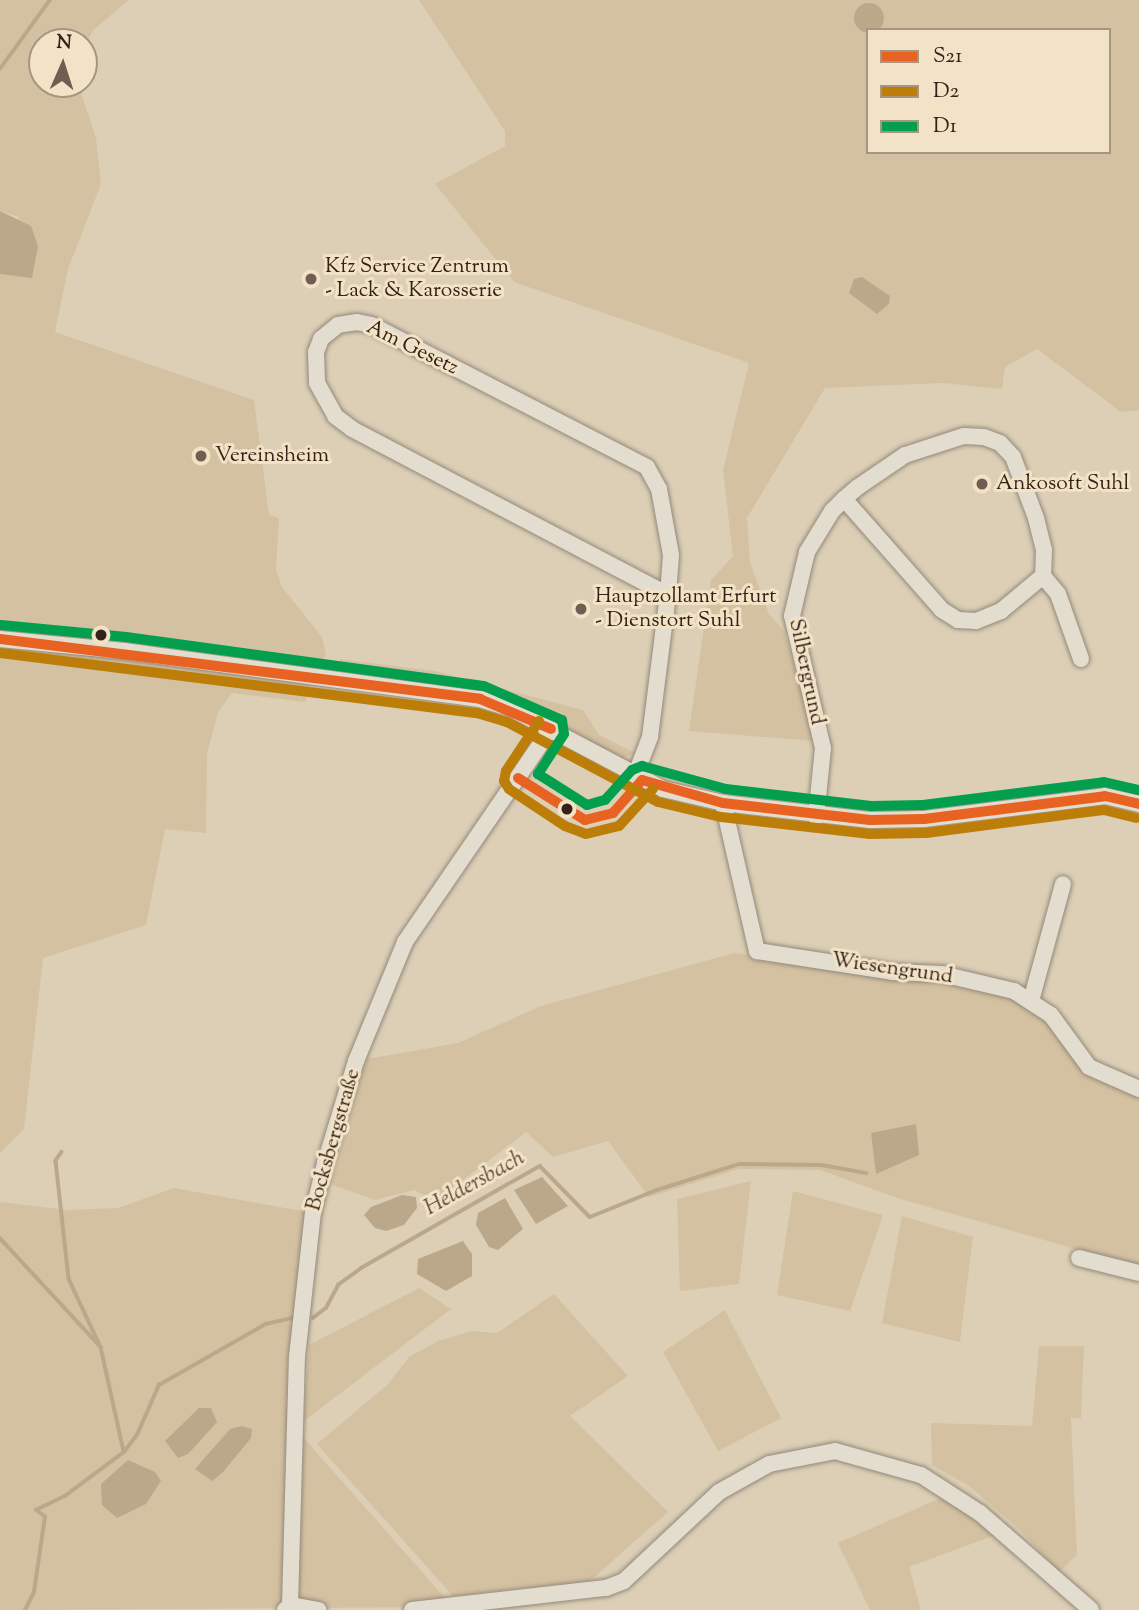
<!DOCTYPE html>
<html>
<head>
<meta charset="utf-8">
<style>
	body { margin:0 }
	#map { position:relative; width:1139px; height:1610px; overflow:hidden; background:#ddcfb6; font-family:"Sorts Mill Goudy",serif }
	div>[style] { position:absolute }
	.green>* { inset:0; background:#d4c1a1 }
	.water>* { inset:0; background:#bba88a }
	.round { border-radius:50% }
	.stream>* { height:3.5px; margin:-1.75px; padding:0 1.75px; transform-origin:1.75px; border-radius:1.75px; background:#bba88a }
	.roads { filter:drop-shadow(0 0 2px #93897a) drop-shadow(0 0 2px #93897a) }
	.minor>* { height:16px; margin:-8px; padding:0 8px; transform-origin:8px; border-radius:8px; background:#e3ddd0 }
	.bus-1>* { height:10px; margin:-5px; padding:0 5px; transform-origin:5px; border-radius:5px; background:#e86222 }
	.bus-2>* { height:10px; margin:-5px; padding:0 5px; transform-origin:5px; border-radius:5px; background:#bc7e08 }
	.bus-3>* { height:10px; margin:-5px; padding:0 5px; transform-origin:5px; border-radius:5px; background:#039f4e }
	.dots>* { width:19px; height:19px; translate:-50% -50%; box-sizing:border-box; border:4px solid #f3e3c6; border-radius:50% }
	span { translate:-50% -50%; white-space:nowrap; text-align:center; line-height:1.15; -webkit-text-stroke:6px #f3e3c6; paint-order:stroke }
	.poi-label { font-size:21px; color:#34211a }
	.left { translate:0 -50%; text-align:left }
	.street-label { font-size:21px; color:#34211a }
	.water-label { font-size:23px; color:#5e4a3b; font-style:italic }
	.legend { position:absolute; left:866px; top:28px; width:245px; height:126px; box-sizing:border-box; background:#f3e3c6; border:2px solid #a79581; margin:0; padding:9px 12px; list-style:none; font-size:21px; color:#34211a }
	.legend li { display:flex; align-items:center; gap:14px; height:35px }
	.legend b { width:35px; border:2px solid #a79581 }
	.north { position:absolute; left:28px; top:28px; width:70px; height:70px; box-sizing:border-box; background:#f3e3c6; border:2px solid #a79581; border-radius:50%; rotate:3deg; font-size:19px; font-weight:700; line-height:28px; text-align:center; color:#34211a }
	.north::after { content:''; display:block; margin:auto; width:24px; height:32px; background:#6f5e51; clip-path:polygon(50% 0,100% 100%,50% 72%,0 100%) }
</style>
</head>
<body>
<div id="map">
	<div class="green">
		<i style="clip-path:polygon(0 0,129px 0,93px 30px,84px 50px,84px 42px,42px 42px,42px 84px,78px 84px,96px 138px,101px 184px,68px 269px,55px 332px,254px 400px,269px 515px,279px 518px,276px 570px,282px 587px,322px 637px,326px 655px,315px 669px,127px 644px,126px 634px,124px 651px,0 639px,0 274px,19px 217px,0 211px)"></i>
		<i style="clip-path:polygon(evenodd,419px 0,1139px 0,1139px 410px,1121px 412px,1037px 349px,1005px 367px,1002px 389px,943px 383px,825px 388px,747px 518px,750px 562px,769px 614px,784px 631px,815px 741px,689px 731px,711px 580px,733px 556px,723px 470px,749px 363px,514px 282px,435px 184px,505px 146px,505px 131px,419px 0,868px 30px,1109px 30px,1109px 152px,868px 152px,868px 30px)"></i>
		<i style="clip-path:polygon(0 644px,311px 680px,305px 702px,232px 693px,218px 712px,207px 754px,206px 833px,165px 829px,146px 925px,43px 958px,24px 1129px,0 1153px)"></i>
		<i style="clip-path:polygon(339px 659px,435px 671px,583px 710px,599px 735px,635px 753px,616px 761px,546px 721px,348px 674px)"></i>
		<i style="clip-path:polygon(734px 953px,942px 978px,1012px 996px,1047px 1018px,1085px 1070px,1139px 1094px,1139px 1267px,897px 1198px,820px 1170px,739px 1169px,649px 1197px,608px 1141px,553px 1157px,526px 1132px,436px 1201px,414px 1190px,375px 1200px,330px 1184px,367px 1059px,458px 1043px,541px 1006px)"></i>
		<i style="clip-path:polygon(751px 1181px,739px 1284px,680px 1291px,677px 1199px)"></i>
		<i style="clip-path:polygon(174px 1188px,313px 1213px,295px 1428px,453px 1607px,0 1610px,0 1202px,67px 1210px,118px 1208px)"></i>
		<i style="clip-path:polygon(793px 1191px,883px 1215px,850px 1311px,777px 1295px)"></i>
		<i style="clip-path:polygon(902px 1216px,973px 1237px,960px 1342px,882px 1323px)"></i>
		<i style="clip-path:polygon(419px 1288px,451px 1309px,304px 1421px,309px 1345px)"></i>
		<i style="clip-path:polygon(554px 1294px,628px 1376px,570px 1416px,668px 1512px,590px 1581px,453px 1596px,317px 1444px,388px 1384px,409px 1357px,438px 1341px,472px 1331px,497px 1333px)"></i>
		<i style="clip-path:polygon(725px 1310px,781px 1418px,718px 1451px,663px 1352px)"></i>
		<i style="clip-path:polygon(1039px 1346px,1084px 1346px,1081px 1418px,1071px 1418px,1077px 1555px,1059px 1572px,1017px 1527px,969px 1486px,932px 1465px,931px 1423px,1032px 1426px)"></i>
		<i style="clip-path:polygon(943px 1497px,995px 1535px,909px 1567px,921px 1610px,870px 1610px,838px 1543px)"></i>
	</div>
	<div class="water">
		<i class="round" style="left:854px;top:3px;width:30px;height:30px"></i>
		<i style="clip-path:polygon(0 211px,31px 226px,38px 246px,32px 278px,0 274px)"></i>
		<i style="clip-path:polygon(862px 277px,890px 296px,889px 304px,877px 314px,849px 293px,854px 279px)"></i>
		<i style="clip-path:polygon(916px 1124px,919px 1155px,876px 1174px,871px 1133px)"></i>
		<i style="clip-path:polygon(542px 1177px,568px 1206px,536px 1224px,514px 1190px)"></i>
		<i style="clip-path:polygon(402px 1195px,416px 1197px,417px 1208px,404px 1225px,386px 1231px,375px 1228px,364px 1215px,371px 1207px)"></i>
		<i style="clip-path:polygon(505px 1198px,523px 1229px,498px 1250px,489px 1247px,476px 1225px,478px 1213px)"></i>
		<i style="clip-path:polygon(463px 1241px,472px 1254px,472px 1276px,446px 1291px,417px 1274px,418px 1259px)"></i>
		<i style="clip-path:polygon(199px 1408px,211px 1408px,217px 1422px,188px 1454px,178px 1458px,165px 1441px)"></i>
		<i style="clip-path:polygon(242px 1426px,252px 1429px,251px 1438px,223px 1472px,212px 1481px,195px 1469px,230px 1429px)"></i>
		<i style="clip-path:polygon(128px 1460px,155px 1472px,161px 1481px,146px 1504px,117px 1518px,102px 1505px,101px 1484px)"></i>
	</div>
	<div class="stream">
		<i style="left:0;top:69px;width:85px;rotate:-54.1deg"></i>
		<i style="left:62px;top:1152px;width:11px;rotate:124deg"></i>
		<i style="left:56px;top:1161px;width:119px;rotate:83.7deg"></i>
		<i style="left:69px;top:1279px;width:71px;rotate:64.9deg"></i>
		<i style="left:0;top:1238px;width:149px;rotate:47.2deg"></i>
		<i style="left:101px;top:1347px;width:107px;rotate:77.6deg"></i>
		<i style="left:313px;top:1318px;width:16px;rotate:-38deg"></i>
		<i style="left:326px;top:1308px;width:26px;rotate:-62deg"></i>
		<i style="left:338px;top:1285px;width:29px;rotate:-36deg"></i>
		<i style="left:361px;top:1268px;width:206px;rotate:-29.7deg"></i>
		<i style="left:540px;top:1166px;width:71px;rotate:45.6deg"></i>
		<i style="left:590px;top:1217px;width:72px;rotate:-21.9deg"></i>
		<i style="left:657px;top:1190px;width:86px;rotate:-17.6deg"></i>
		<i style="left:739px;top:1164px;width:83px;rotate:0.7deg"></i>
		<i style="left:822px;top:1165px;width:45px;rotate:10.3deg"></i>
		<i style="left:25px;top:1610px;width:20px;rotate:-63deg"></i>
		<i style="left:34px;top:1592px;width:76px;rotate:-81.7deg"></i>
		<i style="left:45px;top:1517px;width:11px;rotate:-142deg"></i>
		<i style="left:36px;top:1510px;width:32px;rotate:-26deg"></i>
		<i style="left:65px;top:1496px;width:74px;rotate:-36.7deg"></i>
		<i style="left:124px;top:1452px;width:21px;rotate:-53deg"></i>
		<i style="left:137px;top:1435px;width:55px;rotate:-66.3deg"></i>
		<i style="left:159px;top:1385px;width:123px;rotate:-29.7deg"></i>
		<i style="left:266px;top:1324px;width:28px;rotate:-13deg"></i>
	</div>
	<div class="roads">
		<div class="minor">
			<i style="left:1043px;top:576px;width:23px;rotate:50deg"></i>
			<i style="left:1058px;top:594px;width:69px;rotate:70.5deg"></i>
			<i style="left:0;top:639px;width:125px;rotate:5.5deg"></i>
			<i style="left:124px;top:651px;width:359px;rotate:7.7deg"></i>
			<i style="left:480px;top:699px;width:34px;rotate:17deg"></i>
			<i style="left:512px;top:709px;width:171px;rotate:27.9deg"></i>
			<i style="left:663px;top:789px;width:62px;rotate:13.1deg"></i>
			<i style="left:723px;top:803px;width:148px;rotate:6.6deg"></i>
			<i style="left:870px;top:820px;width:54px;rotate:-1.1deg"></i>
			<i style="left:924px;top:819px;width:182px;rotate:-7.2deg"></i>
			<i style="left:1105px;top:796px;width:35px;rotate:13deg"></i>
			<i style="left:635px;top:776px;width:42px;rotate:-69deg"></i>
			<i style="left:650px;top:737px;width:143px;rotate:-82.8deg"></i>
			<i style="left:668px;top:595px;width:40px;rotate:-85.7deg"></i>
			<i style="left:671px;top:555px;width:67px;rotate:-100.3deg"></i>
			<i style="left:659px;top:489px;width:25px;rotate:-119deg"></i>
			<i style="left:647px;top:467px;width:309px;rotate:-152.7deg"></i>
			<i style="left:372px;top:325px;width:15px;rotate:-169deg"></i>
			<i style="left:357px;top:322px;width:19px;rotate:171deg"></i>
			<i style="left:338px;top:325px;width:22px;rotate:141deg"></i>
			<i style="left:321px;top:339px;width:14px;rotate:111deg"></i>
			<i style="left:316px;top:352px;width:31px;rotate:88deg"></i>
			<i style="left:317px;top:383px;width:38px;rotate:61deg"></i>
			<i style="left:335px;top:416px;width:21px;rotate:37deg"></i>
			<i style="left:352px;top:429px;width:357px;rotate:27.7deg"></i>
			<i style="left:723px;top:803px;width:152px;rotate:77.1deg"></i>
			<i style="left:757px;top:951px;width:137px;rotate:8.8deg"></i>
			<i style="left:892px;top:972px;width:50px;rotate:2.3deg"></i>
			<i style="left:942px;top:974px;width:74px;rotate:13.3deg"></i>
			<i style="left:1014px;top:991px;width:44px;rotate:33deg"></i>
			<i style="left:1051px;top:1015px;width:64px;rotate:53.8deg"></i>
			<i style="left:1089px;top:1067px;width:55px;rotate:23.7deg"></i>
			<i style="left:816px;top:817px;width:69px;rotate:-84.2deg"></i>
			<i style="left:823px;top:748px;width:136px;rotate:-103.2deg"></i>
			<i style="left:792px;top:616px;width:66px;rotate:-76.8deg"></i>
			<i style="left:807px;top:552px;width:48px;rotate:-58.6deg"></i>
			<i style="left:832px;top:511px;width:17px;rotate:-45deg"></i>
			<i style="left:844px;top:499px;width:18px;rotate:-41deg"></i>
			<i style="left:858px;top:487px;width:57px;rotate:-34.2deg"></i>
			<i style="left:905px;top:455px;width:62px;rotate:-17.9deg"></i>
			<i style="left:964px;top:436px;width:20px;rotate:3deg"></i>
			<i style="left:984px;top:437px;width:17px;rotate:21deg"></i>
			<i style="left:1000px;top:443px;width:19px;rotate:47deg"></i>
			<i style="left:1013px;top:457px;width:65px;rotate:69.3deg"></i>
			<i style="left:1036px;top:518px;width:33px;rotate:76deg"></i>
			<i style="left:1044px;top:550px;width:26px;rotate:92deg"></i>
			<i style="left:1043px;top:576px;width:55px;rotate:140.2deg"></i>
			<i style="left:1001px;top:611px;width:27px;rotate:158deg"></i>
			<i style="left:976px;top:621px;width:18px;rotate:-177deg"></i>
			<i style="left:958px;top:620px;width:19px;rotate:-148deg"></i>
			<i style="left:942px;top:610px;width:148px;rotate:-131.4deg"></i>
			<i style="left:1031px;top:1001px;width:121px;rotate:-74.7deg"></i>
			<i style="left:1079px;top:1258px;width:62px;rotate:14deg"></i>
			<i style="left:290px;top:1605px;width:29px;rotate:10deg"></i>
			<i style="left:285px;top:1610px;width:7px;rotate:-45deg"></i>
			<i style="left:290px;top:1605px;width:248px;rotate:-88.4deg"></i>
			<i style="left:297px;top:1357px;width:145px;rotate:-83.7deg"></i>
			<i style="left:313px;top:1213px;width:51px;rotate:-76.5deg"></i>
			<i style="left:325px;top:1163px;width:107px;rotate:-73.1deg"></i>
			<i style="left:356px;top:1061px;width:129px;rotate:-67.6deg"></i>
			<i style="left:405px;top:942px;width:258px;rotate:-55.6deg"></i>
			<i style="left:412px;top:1610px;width:195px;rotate:-6.5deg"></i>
			<i style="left:606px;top:1588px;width:19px;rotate:-21deg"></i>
			<i style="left:624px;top:1581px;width:130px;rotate:-43.1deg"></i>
			<i style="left:719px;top:1492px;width:57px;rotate:-29.2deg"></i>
			<i style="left:769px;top:1464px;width:67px;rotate:-11.1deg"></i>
			<i style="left:835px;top:1451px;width:89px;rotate:15.6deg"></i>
			<i style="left:921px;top:1475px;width:70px;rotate:32.8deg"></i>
			<i style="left:980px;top:1513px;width:147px;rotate:41.1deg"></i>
		</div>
	</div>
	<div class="bus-1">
		<i style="left:0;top:639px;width:484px;rotate:7.1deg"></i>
		<i style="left:480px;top:699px;width:77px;rotate:22.9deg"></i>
		<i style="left:518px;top:778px;width:79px;rotate:32.1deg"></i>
		<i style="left:585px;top:820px;width:29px;rotate:-14deg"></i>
		<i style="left:613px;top:813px;width:44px;rotate:-48.7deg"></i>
		<i style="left:642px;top:780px;width:84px;rotate:15.9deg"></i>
		<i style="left:723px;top:803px;width:148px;rotate:6.6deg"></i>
		<i style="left:870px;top:820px;width:54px;rotate:-1.1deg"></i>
		<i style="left:924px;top:819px;width:182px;rotate:-7.2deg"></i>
		<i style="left:1105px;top:796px;width:35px;rotate:13deg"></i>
	</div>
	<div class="bus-2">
		<i style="left:0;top:653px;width:481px;rotate:7.2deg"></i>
		<i style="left:477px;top:713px;width:31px;rotate:17deg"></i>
		<i style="left:507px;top:722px;width:171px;rotate:27.9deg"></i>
		<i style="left:658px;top:802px;width:65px;rotate:13.4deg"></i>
		<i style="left:721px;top:817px;width:150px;rotate:6.5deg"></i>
		<i style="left:870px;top:834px;width:56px;rotate:-1deg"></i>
		<i style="left:926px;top:833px;width:179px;rotate:-7.4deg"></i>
		<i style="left:1104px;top:810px;width:33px;rotate:14deg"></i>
		<i style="left:539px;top:721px;width:60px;rotate:123.4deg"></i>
		<i style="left:506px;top:771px;width:10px;rotate:101deg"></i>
		<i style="left:504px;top:781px;width:9px;rotate:58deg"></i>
		<i style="left:509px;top:789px;width:67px;rotate:33.5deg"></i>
		<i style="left:565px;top:826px;width:22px;rotate:21deg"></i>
		<i style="left:586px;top:834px;width:34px;rotate:-14deg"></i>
		<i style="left:619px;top:826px;width:50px;rotate:-47.4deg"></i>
	</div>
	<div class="bus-3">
		<i style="left:1px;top:625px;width:126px;rotate:5.5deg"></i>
		<i style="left:126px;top:637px;width:361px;rotate:7.8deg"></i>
		<i style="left:484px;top:686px;width:85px;rotate:23.6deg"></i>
		<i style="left:562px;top:720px;width:14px;rotate:82deg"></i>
		<i style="left:564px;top:734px;width:48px;rotate:123deg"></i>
		<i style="left:538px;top:774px;width:58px;rotate:32.3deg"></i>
		<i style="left:587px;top:805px;width:19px;rotate:-16deg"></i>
		<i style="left:605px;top:800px;width:40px;rotate:-48deg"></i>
		<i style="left:632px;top:770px;width:11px;rotate:-22deg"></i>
		<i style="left:642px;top:766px;width:87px;rotate:15.3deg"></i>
		<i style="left:726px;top:789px;width:146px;rotate:6.7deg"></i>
		<i style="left:871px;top:806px;width:52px;rotate:-1.1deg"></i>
		<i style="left:923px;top:805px;width:182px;rotate:-7.2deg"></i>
		<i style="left:1104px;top:782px;width:36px;rotate:13deg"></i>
	</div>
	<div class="dots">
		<i style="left:311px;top:279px;background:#6f5e51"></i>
		<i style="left:201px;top:456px;background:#6f5e51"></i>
		<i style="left:982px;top:484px;background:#6f5e51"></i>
		<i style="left:581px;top:609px;background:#6f5e51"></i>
		<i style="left:101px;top:635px;background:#34211a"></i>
		<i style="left:567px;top:809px;background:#34211a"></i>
	</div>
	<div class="poi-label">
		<span class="left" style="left:325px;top:279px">Kfz Service Zentrum<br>- Lack &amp; Karosserie</span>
		<span class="left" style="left:215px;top:456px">Vereinsheim</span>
		<span class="left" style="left:996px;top:484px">Ankosoft Suhl</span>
		<span class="left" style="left:595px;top:609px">Hauptzollamt Erfurt<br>- Dienstort Suhl</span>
	</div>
	<div class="street-label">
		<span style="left:412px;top:348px;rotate:26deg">Am Gesetz</span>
		<span style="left:806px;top:672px;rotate:78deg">Silbergrund</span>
		<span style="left:892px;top:969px;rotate:8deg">Wiesengrund</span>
		<span style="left:334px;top:1140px;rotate:-74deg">Bocksbergstraße</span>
	</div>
	<div class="water-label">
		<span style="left:475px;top:1184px;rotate:-29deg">Heldersbach</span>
	</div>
	<ul class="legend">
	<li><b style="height:9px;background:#e86222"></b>S21</li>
	<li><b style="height:9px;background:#bc7e08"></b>D2</li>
	<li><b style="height:9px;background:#039f4e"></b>D1</li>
	</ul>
	<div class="north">N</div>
</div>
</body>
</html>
